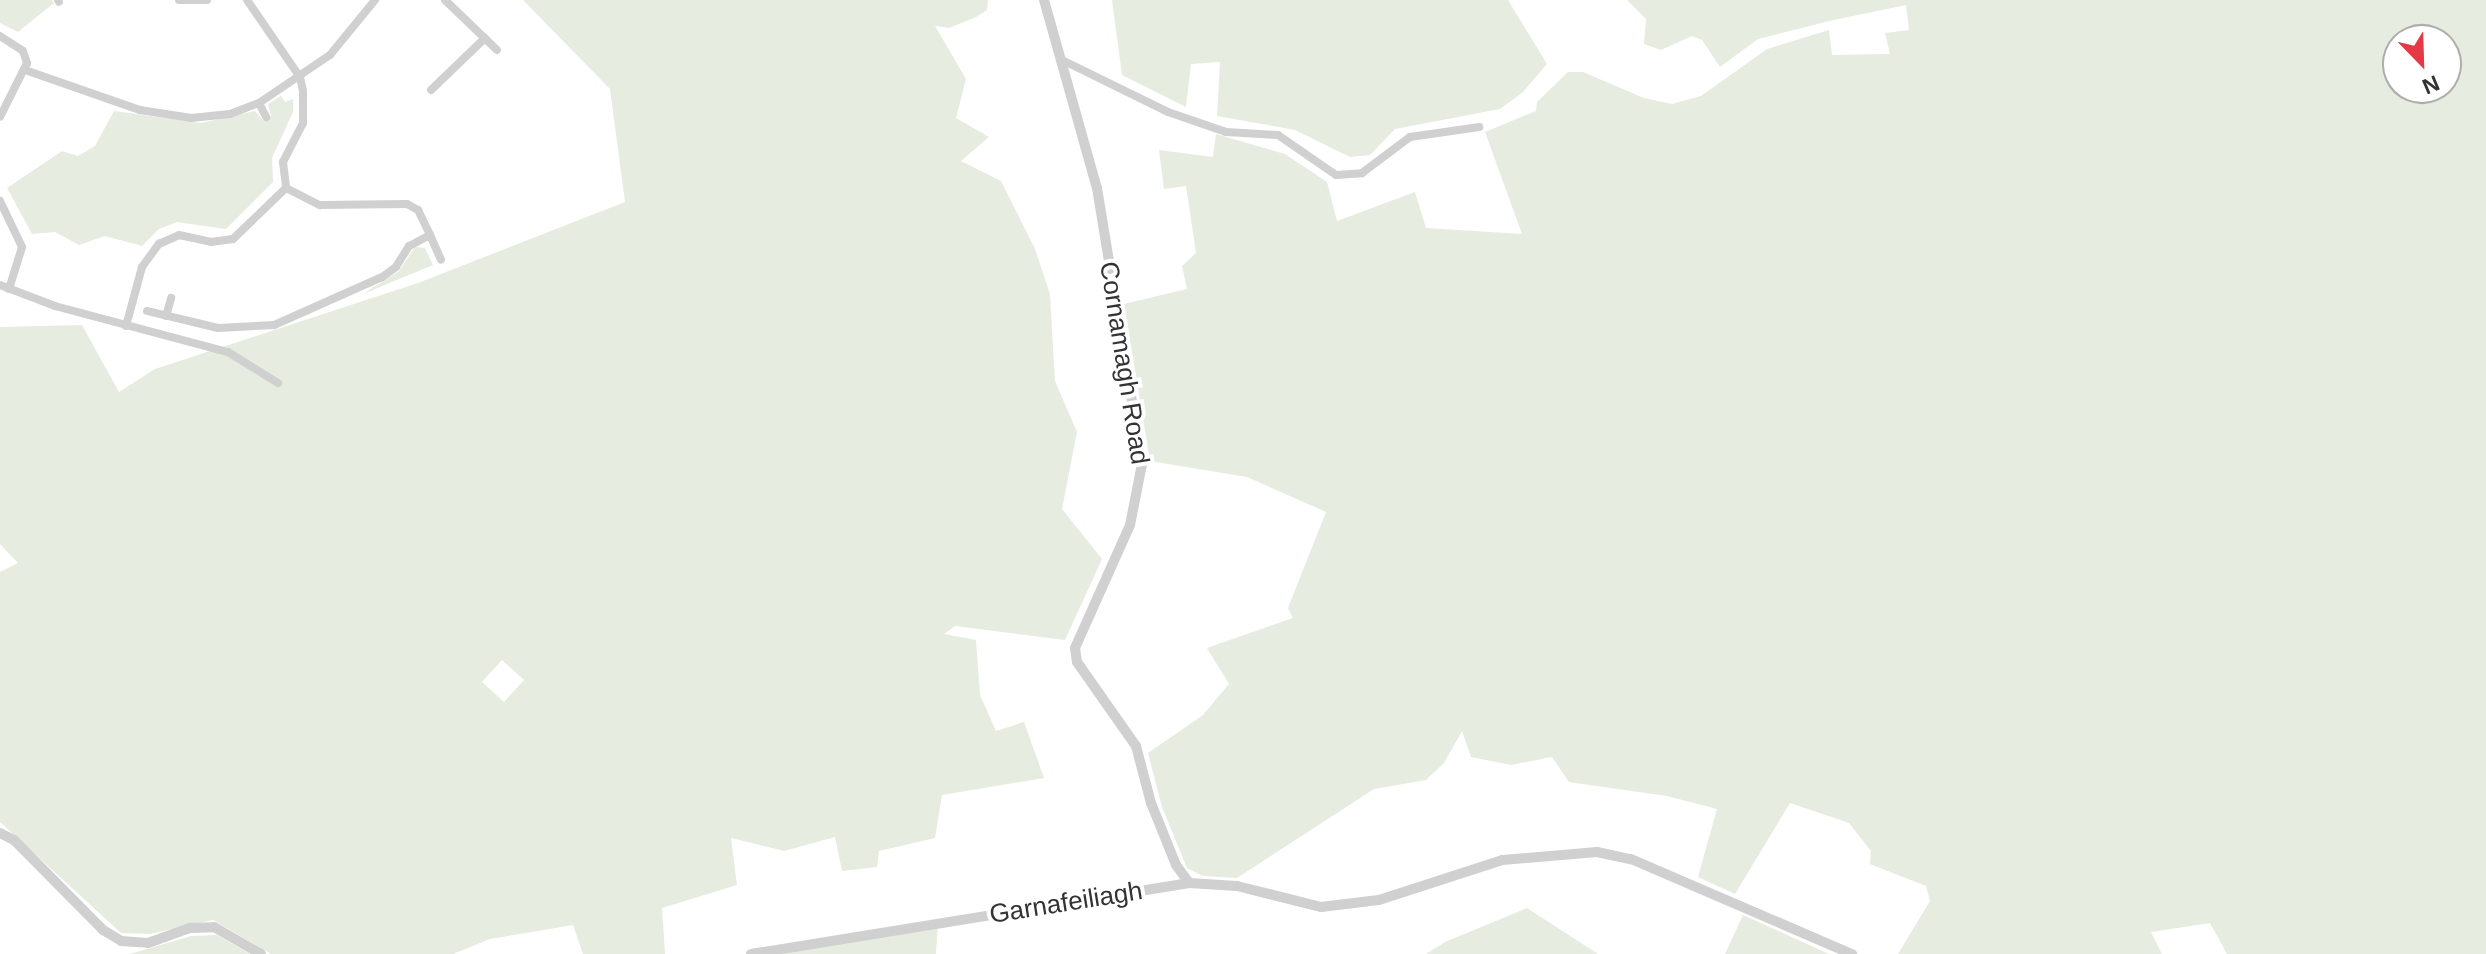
<!DOCTYPE html>
<html>
<head>
<meta charset="utf-8">
<style>
	body { margin:0 }
	#map { position:relative; width:2486px; height:954px; overflow:hidden; background:#fff; font-family:Helvetica,sans-serif }
	div>[style] { position:absolute }
	.green>* { inset:0; background:#e6ecdf }
	.minor>* { height:8px; margin:-4px; padding:0 4px; transform-origin:4px; border-radius:4px; background:#d0d0d0 }
	.tertiary>* { height:10px; margin:-5px; padding:0 5px; transform-origin:5px; border-radius:5px; background:#d0d0d0 }
	span { translate:-50% -50%; white-space:nowrap; text-align:center; line-height:1.15; -webkit-text-stroke:8px #fff; paint-order:stroke }
	.street-label { font-size:26px; color:#333 }
	.north { position:absolute; left:2382px; top:24px; width:80px; height:80px; box-sizing:border-box; background:#fff; border:2px solid #adadad; border-radius:50%; rotate:157deg; font-size:22px; font-weight:700; line-height:32px; text-align:center; color:#333 }
	.north::after { content:''; display:block; margin:auto; width:28px; height:36px; background:#e63946; clip-path:polygon(50% 0,100% 100%,50% 72%,0 100%) }
</style>
</head>
<body>
<div id="map">
	<div class="green">
		<i style="clip-path:polygon(0 0,52px 0,54px 3px,18px 32px,0 23px)"></i>
		<i style="clip-path:polygon(evenodd,523px 0,988px 0,987px 10px,976px 17px,949px 28px,935px 26px,966px 79px,956px 118px,989px 137px,961px 161px,1001px 181px,1035px 249px,1050px 294px,1055px 381px,1077px 432px,1062px 509px,1102px 559px,1065px 640px,955px 626px,944px 634px,976px 640px,980px 695px,996px 731px,1024px 722px,1044px 778px,942px 795px,935px 838px,879px 851px,877px 867px,842px 871px,835px 837px,784px 851px,731px 838px,737px 885px,662px 908px,665px 954px,583px 954px,573px 925px,490px 939px,453px 954px,271px 954px,213px 920px,150px 934px,121px 933px,0 822px,0 572px,18px 563px,0 544px,0 327px,82px 325px,119px 392px,155px 369px,418px 283px,625px 202px,610px 89px,523px 0,502px 660px,524px 680px,504px 702px,482px 682px,502px 660px)"></i>
		<i style="clip-path:polygon(1112px 0,1508px 0,1547px 64px,1523px 92px,1500px 109px,1395px 129px,1370px 155px,1350px 157px,1295px 130px,1217px 116px,1220px 62px,1191px 64px,1186px 107px,1122px 75px)"></i>
		<i style="clip-path:polygon(evenodd,1627px 0,2486px 0,2486px 954px,2227px 954px,2210px 923px,2151px 932px,2162px 954px,1898px 954px,1930px 901px,1926px 886px,1870px 864px,1871px 851px,1849px 823px,1790px 803px,1735px 894px,1698px 877px,1717px 809px,1667px 796px,1569px 782px,1552px 757px,1511px 765px,1471px 757px,1462px 731px,1444px 763px,1426px 780px,1374px 789px,1237px 878px,1203px 876px,1187px 868px,1162px 807px,1148px 753px,1203px 715px,1229px 684px,1207px 648px,1293px 618px,1288px 608px,1326px 512px,1247px 477px,1150px 461px,1124px 304px,1187px 289px,1182px 266px,1196px 253px,1186px 186px,1164px 189px,1159px 150px,1213px 157px,1216px 134px,1285px 154px,1327px 182px,1337px 221px,1415px 192px,1426px 228px,1522px 234px,1485px 132px,1536px 111px,1537px 102px,1568px 72px,1583px 72px,1644px 98px,1672px 104px,1701px 96px,1767px 49px,1829px 30px,1832px 55px,1890px 54px,1885px 33px,1909px 30px,1906px 5px,1829px 21px,1758px 39px,1720px 67px,1702px 40px,1692px 36px,1661px 50px,1644px 44px,1646px 19px,1627px 0,2398px 40px,2446px 40px,2446px 88px,2398px 88px,2398px 40px)"></i>
		<i style="clip-path:polygon(281px 96px,285px 102px,293px 99px,293px 112px,272px 158px,273px 182px,226px 229px,177px 222px,159px 229px,142px 246px,105px 236px,79px 245px,55px 232px,32px 234px,7px 188px,62px 151px,78px 156px,95px 146px,114px 111px,201px 123px,255px 111px,263px 120px,271px 116px,268px 104px)"></i>
		<i style="clip-path:polygon(415px 247px,425px 248px,433px 265px,363px 294px,399px 271px)"></i>
		<i style="clip-path:polygon(1527px 908px,1598px 954px,1426px 954px,1445px 942px)"></i>
		<i style="clip-path:polygon(1743px 915px,1829px 954px,1725px 954px)"></i>
		<i style="clip-path:polygon(938px 922px,936px 954px,775px 954px)"></i>
		<i style="clip-path:polygon(217px 935px,250px 954px,130px 954px,191px 936px)"></i>
	</div>
	<div class="minor">
		<i style="left:58px;top:0;width:2px;rotate:63deg"></i>
		<i style="left:179px;top:0;width:28px"></i>
		<i style="left:247px;top:0;width:93px;rotate:55.5deg"></i>
		<i style="left:300px;top:77px;width:14px;rotate:78deg"></i>
		<i style="left:303px;top:91px;width:32px;rotate:90deg"></i>
		<i style="left:303px;top:123px;width:44px;rotate:117.1deg"></i>
		<i style="left:283px;top:162px;width:26px;rotate:83deg"></i>
		<i style="left:445px;top:0;width:72px;rotate:43.9deg"></i>
		<i style="left:0;top:36px;width:27px;rotate:33deg"></i>
		<i style="left:23px;top:51px;width:13px;rotate:72deg"></i>
		<i style="left:27px;top:63px;width:60px;rotate:116.6deg"></i>
		<i style="left:1060px;top:59px;width:120px;rotate:26.1deg"></i>
		<i style="left:1168px;top:112px;width:61px;rotate:19deg"></i>
		<i style="left:1226px;top:132px;width:52px;rotate:3.3deg"></i>
		<i style="left:1278px;top:135px;width:70px;rotate:34.6deg"></i>
		<i style="left:1336px;top:175px;width:26px;rotate:-4deg"></i>
		<i style="left:1362px;top:173px;width:60px;rotate:-36.9deg"></i>
		<i style="left:1410px;top:137px;width:70px;rotate:-8.2deg"></i>
		<i style="left:25px;top:70px;width:122px;rotate:19.2deg"></i>
		<i style="left:140px;top:110px;width:52px;rotate:8.9deg"></i>
		<i style="left:191px;top:118px;width:39px;rotate:-6deg"></i>
		<i style="left:230px;top:114px;width:31px;rotate:-21deg"></i>
		<i style="left:259px;top:103px;width:86px;rotate:-34.1deg"></i>
		<i style="left:330px;top:55px;width:71px;rotate:-50.7deg"></i>
		<i style="left:431px;top:90px;width:75px;rotate:-43.9deg"></i>
		<i style="left:259px;top:103px;width:16px;rotate:63deg"></i>
		<i style="left:0;top:201px;width:51px;rotate:64.4deg"></i>
		<i style="left:22px;top:247px;width:44px;rotate:107.2deg"></i>
		<i style="left:430px;top:235px;width:27px;rotate:66deg"></i>
		<i style="left:0;top:285px;width:59px;rotate:20.9deg"></i>
		<i style="left:55px;top:306px;width:179px;rotate:14.9deg"></i>
		<i style="left:228px;top:352px;width:59px;rotate:31.8deg"></i>
		<i style="left:166px;top:316px;width:19px;rotate:-74deg"></i>
		<i style="left:126px;top:326px;width:61px;rotate:-74.8deg"></i>
		<i style="left:142px;top:267px;width:29px;rotate:-54deg"></i>
		<i style="left:159px;top:244px;width:22px;rotate:-24deg"></i>
		<i style="left:179px;top:235px;width:33px;rotate:12deg"></i>
		<i style="left:211px;top:242px;width:22px;rotate:-8deg"></i>
		<i style="left:233px;top:239px;width:74px;rotate:-43.9deg"></i>
		<i style="left:286px;top:188px;width:38px;rotate:27deg"></i>
		<i style="left:320px;top:205px;width:87px;rotate:-0.7deg"></i>
		<i style="left:407px;top:204px;width:13px;rotate:29deg"></i>
		<i style="left:418px;top:210px;width:28px;rotate:64deg"></i>
		<i style="left:430px;top:235px;width:24px;rotate:152deg"></i>
		<i style="left:409px;top:246px;width:25px;rotate:122deg"></i>
		<i style="left:396px;top:267px;width:17px;rotate:144deg"></i>
		<i style="left:382px;top:277px;width:118px;rotate:156deg"></i>
		<i style="left:274px;top:325px;width:56px;rotate:176.9deg"></i>
		<i style="left:218px;top:328px;width:73px;rotate:-166.5deg"></i>
	</div>
	<div class="tertiary">
		<i style="left:1044px;top:0;width:195px;rotate:74.3deg"></i>
		<i style="left:1097px;top:188px;width:280px;rotate:80.7deg"></i>
		<i style="left:1142px;top:464px;width:62px;rotate:101.1deg"></i>
		<i style="left:1130px;top:525px;width:135px;rotate:114.1deg"></i>
		<i style="left:1075px;top:648px;width:14px;rotate:82deg"></i>
		<i style="left:1077px;top:662px;width:103px;rotate:54.9deg"></i>
		<i style="left:1136px;top:746px;width:59px;rotate:75.3deg"></i>
		<i style="left:1151px;top:803px;width:67px;rotate:68deg"></i>
		<i style="left:1176px;top:865px;width:22px;rotate:54deg"></i>
		<i style="left:0;top:833px;width:16px;rotate:27deg"></i>
		<i style="left:14px;top:840px;width:127px;rotate:45.3deg"></i>
		<i style="left:103px;top:930px;width:21px;rotate:31deg"></i>
		<i style="left:121px;top:941px;width:27px;rotate:4deg"></i>
		<i style="left:148px;top:943px;width:45px;rotate:-19.7deg"></i>
		<i style="left:190px;top:928px;width:24px;rotate:-2deg"></i>
		<i style="left:214px;top:927px;width:54px;rotate:29.9deg"></i>
		<i style="left:751px;top:954px;width:444px;rotate:-9.2deg"></i>
		<i style="left:1189px;top:883px;width:48px;rotate:3.6deg"></i>
		<i style="left:1237px;top:886px;width:87px;rotate:14deg"></i>
		<i style="left:1321px;top:907px;width:58px;rotate:-6.9deg"></i>
		<i style="left:1379px;top:900px;width:129px;rotate:-18deg"></i>
		<i style="left:1502px;top:860px;width:95px;rotate:-4.8deg"></i>
		<i style="left:1597px;top:852px;width:35px;rotate:12deg"></i>
		<i style="left:1631px;top:859px;width:241px;rotate:23.3deg"></i>
	</div>
	<div class="street-label">
		<span style="left:1124px;top:363px;rotate:81deg">Cornamagh Road</span>
		<span style="left:1066px;top:903px;rotate:-9deg">Garnafeiliagh</span>
	</div>
	<div class="north">N</div>
</div>
</body>
</html>
